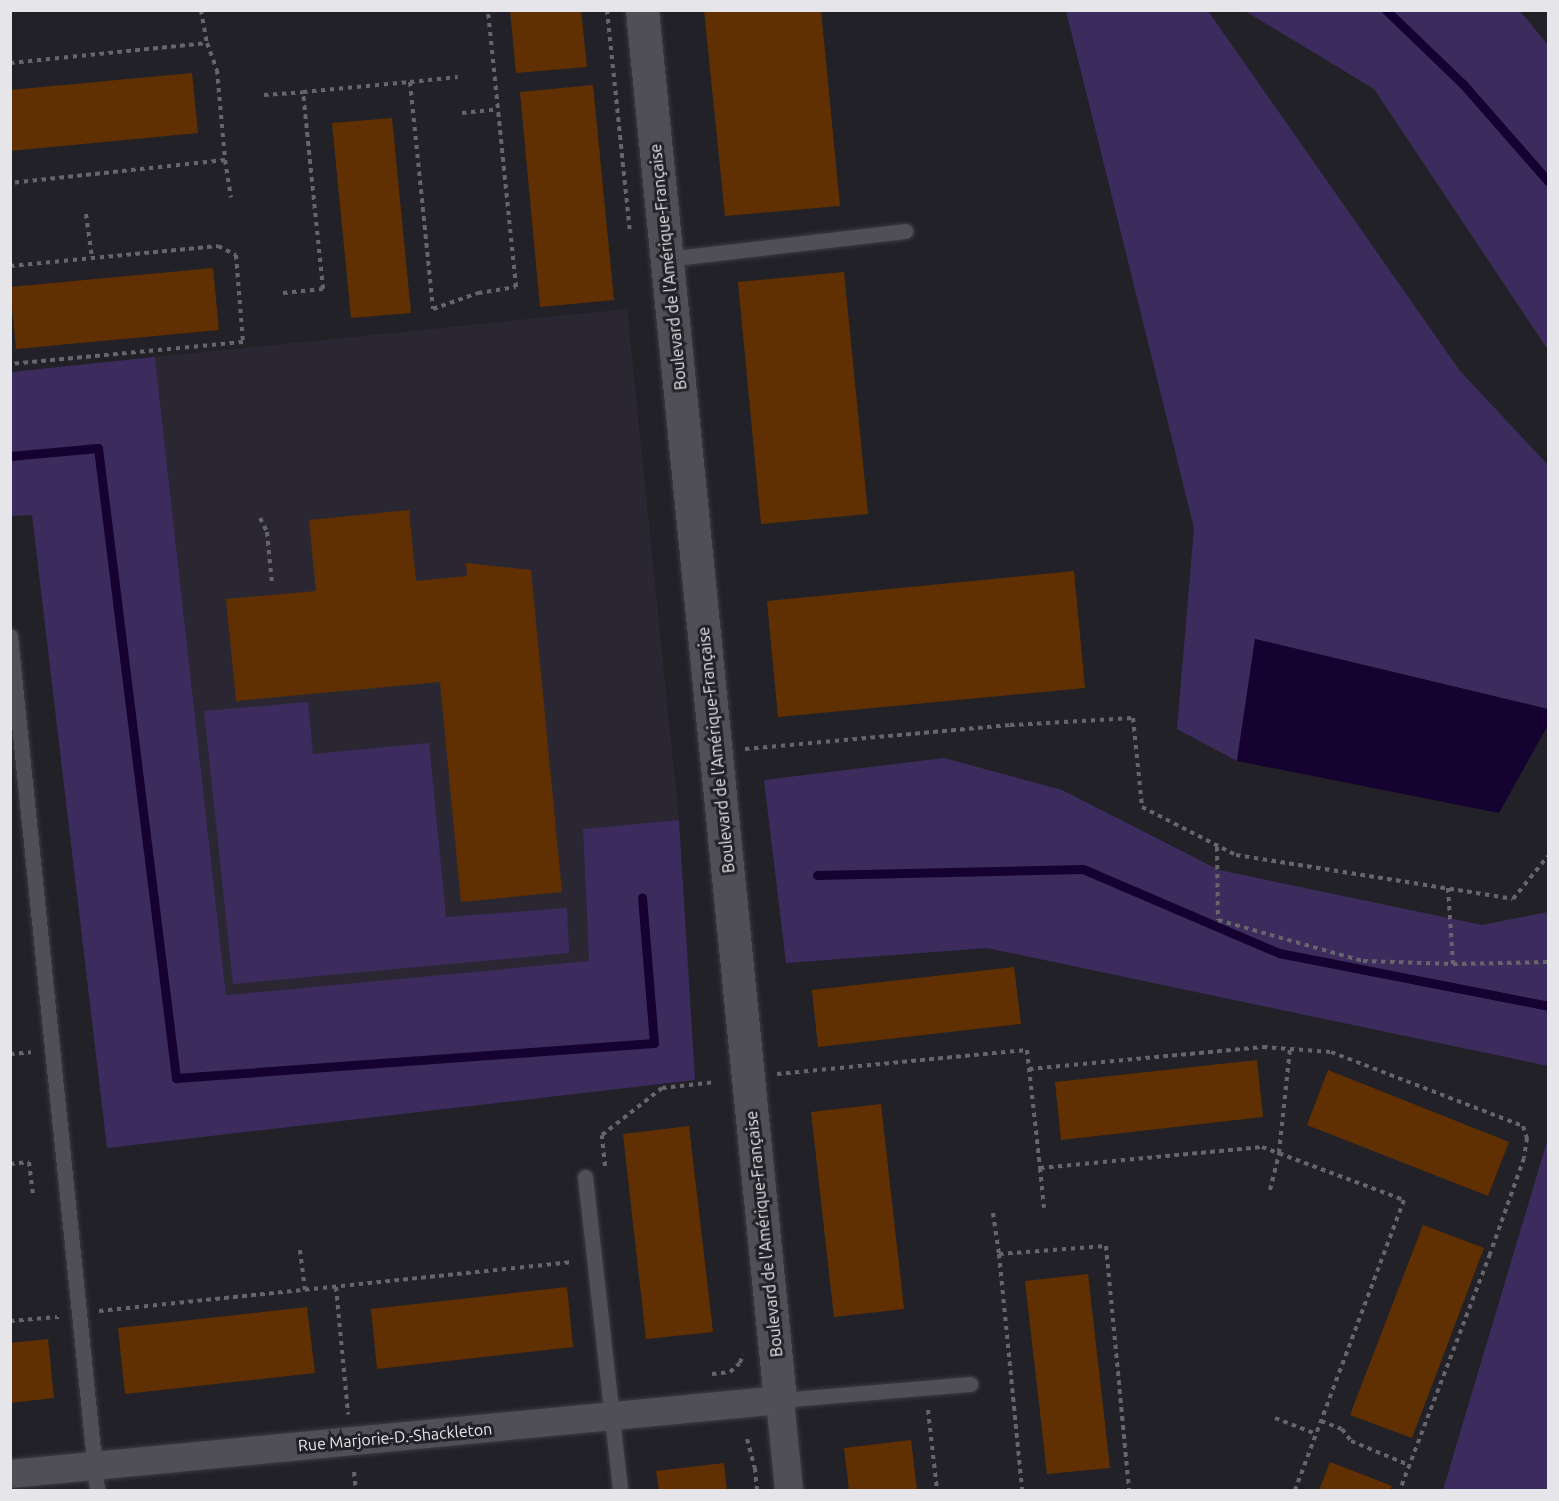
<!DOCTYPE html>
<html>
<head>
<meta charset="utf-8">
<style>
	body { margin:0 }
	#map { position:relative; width:1559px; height:1501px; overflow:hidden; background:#222127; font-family:Ubuntu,sans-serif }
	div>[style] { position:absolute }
	.built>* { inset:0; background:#2a2733 }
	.green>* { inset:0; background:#3c2c5e }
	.water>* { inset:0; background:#150230 }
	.stream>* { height:9px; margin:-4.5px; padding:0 4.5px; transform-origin:4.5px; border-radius:4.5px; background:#150230 }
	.building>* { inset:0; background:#603002 }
	.path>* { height:4px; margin-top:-2px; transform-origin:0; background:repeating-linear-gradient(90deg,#66656b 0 4.5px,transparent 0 9px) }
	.roads { filter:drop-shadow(0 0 2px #3c3b40) drop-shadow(0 0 2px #3c3b40) }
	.service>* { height:15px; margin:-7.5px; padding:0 7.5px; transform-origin:7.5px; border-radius:7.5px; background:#504f56 }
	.minor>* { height:28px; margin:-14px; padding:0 14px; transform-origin:14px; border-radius:14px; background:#504f56 }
	.tertiary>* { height:33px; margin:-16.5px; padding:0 16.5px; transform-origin:16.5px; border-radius:16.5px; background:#504f56 }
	span { translate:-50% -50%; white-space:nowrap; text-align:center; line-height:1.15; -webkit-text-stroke:6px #222127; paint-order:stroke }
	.street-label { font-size:16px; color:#e6e5e9 }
	.frame { position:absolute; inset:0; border:12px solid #e6e5e9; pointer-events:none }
</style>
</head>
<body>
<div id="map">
	<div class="built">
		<i style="clip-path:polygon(627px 309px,679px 820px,583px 829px,589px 961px,226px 995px,155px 357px)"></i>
	</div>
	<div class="green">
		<i style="clip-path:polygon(1066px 11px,1208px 11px,1460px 371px,1548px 465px,1548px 709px,1255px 639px,1237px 761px,1177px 729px,1194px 528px)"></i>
		<i style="clip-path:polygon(1245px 11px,1520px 11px,1548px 45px,1548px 350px,1374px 89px)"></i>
		<i style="clip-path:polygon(155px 357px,226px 995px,589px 961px,583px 829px,679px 820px,695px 1080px,107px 1148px,32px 515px,11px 516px,11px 372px)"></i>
		<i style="clip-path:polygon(308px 702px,313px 754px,429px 743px,446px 917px,567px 908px,569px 953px,233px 984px,204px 711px)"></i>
		<i style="clip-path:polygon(944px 758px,1062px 790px,1219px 870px,1482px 925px,1548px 912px,1548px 1066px,987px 948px,786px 963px,764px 780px)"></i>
		<i style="clip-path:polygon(1548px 1138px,1548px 1490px,1443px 1490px)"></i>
	</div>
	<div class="water">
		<i style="clip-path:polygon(1255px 639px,1548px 709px,1548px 725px,1499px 813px,1237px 761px)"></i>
	</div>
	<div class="stream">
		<i style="left:1386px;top:10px;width:107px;rotate:43.9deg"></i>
		<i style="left:1463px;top:84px;width:129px;rotate:48.8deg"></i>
		<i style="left:10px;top:456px;width:88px;rotate:-5.2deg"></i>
		<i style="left:98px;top:448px;width:635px;rotate:82.94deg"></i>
		<i style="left:176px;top:1078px;width:479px;rotate:-4.2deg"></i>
		<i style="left:654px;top:1043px;width:146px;rotate:-94.7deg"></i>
		<i style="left:817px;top:875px;width:266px;rotate:-1.3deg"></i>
		<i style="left:1083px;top:869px;width:213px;rotate:23.2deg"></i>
		<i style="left:1279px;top:953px;width:274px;rotate:11.1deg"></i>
	</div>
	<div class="building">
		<i style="clip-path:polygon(510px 10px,581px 10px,587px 67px,516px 73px)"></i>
		<i style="clip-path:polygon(704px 10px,821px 10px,840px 206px,725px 216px)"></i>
		<i style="clip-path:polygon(192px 73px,198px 133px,10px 151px,10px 90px)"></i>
		<i style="clip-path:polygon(593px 85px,614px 300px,540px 307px,520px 92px)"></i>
		<i style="clip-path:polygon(392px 118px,411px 313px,351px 318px,332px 123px)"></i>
		<i style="clip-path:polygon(213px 268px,219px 330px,16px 349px,10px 287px)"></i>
		<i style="clip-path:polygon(844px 272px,868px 514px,761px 524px,738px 282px)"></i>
		<i style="clip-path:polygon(409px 510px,416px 581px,467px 576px,466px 563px,531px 570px,562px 892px,461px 902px,440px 682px,236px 701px,226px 599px,316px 591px,309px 520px)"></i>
		<i style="clip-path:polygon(1074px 571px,1085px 688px,778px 717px,767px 601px)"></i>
		<i style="clip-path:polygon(1014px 967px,1021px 1024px,818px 1047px,812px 990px)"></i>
		<i style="clip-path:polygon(1257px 1060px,1263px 1117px,1061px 1140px,1055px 1082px)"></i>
		<i style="clip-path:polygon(1328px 1070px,1509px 1142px,1488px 1196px,1307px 1125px)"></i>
		<i style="clip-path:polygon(881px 1104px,904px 1309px,834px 1317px,811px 1112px)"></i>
		<i style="clip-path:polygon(689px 1126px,713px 1332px,646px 1339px,623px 1134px)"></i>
		<i style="clip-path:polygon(1423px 1225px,1484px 1248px,1412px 1438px,1350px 1415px)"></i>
		<i style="clip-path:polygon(1088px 1274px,1110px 1468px,1047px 1474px,1025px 1281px)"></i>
		<i style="clip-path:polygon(567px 1287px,573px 1347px,377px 1369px,371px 1309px)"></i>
		<i style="clip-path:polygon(307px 1307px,315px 1373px,125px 1394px,118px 1328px)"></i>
		<i style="clip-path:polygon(48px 1339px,54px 1398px,10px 1403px,10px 1343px)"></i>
		<i style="clip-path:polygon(911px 1440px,917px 1490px,849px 1490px,844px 1448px)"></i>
		<i style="clip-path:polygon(1330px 1462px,1392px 1486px,1390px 1490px,1319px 1490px)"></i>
		<i style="clip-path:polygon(724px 1463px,727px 1490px,659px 1490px,656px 1471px)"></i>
	</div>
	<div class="path">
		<i style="left:201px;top:10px;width:34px;rotate:80deg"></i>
		<i style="left:607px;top:10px;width:225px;rotate:84.1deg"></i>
		<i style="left:10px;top:63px;width:198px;rotate:-5.8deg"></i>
		<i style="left:207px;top:43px;width:29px;rotate:70deg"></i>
		<i style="left:217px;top:70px;width:90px;rotate:84.9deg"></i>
		<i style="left:225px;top:160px;width:216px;rotate:173.9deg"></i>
		<i style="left:410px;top:82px;width:48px;rotate:-5.9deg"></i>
		<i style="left:264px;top:95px;width:39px;rotate:-4deg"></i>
		<i style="left:462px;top:113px;width:36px;rotate:-6deg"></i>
		<i style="left:225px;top:160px;width:38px;rotate:81deg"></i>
		<i style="left:86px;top:214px;width:44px;rotate:82.2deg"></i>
		<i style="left:10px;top:266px;width:209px;rotate:-5.5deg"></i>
		<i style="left:218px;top:246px;width:20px;rotate:27deg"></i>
		<i style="left:236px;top:255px;width:87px;rotate:85.4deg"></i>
		<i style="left:243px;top:342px;width:234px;rotate:174.6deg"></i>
		<i style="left:283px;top:293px;width:40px;rotate:-5.7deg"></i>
		<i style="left:323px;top:289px;width:198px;rotate:-95.8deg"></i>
		<i style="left:303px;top:92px;width:107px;rotate:-5.3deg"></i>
		<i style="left:410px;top:82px;width:228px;rotate:84.2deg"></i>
		<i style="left:433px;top:309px;width:48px;rotate:-19.6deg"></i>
		<i style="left:478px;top:293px;width:38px;rotate:-9deg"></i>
		<i style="left:516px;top:287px;width:278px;rotate:-95.8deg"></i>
		<i style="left:260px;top:518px;width:16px;rotate:63deg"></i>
		<i style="left:267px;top:532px;width:52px;rotate:84.5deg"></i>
		<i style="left:745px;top:749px;width:266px;rotate:-5.2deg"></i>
		<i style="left:1010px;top:725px;width:123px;rotate:-3.3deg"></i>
		<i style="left:1133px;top:718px;width:89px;rotate:84.2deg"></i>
		<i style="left:1142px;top:807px;width:106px;rotate:27.1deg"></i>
		<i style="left:1236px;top:855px;width:280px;rotate:9deg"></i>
		<i style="left:1513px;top:899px;width:55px;rotate:-50.9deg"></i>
		<i style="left:1217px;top:847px;width:73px;rotate:89.2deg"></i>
		<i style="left:1218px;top:920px;width:151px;rotate:15.8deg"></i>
		<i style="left:1363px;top:961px;width:90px;rotate:1.9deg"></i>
		<i style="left:1448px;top:888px;width:76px;rotate:86.2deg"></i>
		<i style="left:1453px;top:964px;width:95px;rotate:-1.2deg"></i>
		<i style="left:10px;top:1054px;width:21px;rotate:-5deg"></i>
		<i style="left:1029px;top:1069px;width:235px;rotate:-5.4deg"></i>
		<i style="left:1263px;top:1047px;width:68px;rotate:4.2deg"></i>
		<i style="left:1331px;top:1052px;width:206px;rotate:21.1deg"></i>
		<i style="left:1523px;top:1126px;width:13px;rotate:72deg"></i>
		<i style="left:1527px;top:1138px;width:20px;rotate:99deg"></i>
		<i style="left:1524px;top:1158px;width:102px;rotate:109.5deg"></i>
		<i style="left:1490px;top:1254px;width:253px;rotate:110.9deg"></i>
		<i style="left:777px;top:1074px;width:251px;rotate:-5.5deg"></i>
		<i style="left:1027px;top:1050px;width:119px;rotate:83.7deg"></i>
		<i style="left:1040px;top:1168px;width:223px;rotate:-5.4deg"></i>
		<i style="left:1262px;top:1147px;width:152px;rotate:20.5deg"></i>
		<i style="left:1404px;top:1200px;width:310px;rotate:110.6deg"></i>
		<i style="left:10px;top:1164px;width:19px;rotate:-6deg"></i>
		<i style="left:29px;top:1162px;width:32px;rotate:83deg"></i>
		<i style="left:605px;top:1166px;width:31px;rotate:-96deg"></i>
		<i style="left:602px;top:1135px;width:76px;rotate:-38.1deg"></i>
		<i style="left:662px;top:1088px;width:54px;rotate:-6.3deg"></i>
		<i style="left:1040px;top:1168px;width:40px;rotate:84.3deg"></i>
		<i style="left:1270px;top:1190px;width:38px;rotate:-76deg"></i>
		<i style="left:1279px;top:1153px;width:105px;rotate:-84deg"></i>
		<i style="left:993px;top:1213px;width:41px;rotate:81.7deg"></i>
		<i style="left:999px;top:1254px;width:107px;rotate:-4.3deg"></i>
		<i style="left:1106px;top:1246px;width:245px;rotate:84.6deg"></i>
		<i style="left:300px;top:1250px;width:40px;rotate:82.9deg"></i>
		<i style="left:999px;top:1254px;width:237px;rotate:84.4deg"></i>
		<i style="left:336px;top:1287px;width:128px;rotate:84.6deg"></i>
		<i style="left:99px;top:1311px;width:476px;rotate:-5.9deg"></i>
		<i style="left:10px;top:1321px;width:47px;rotate:-4.9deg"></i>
		<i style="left:57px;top:1317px;width:2px;rotate:90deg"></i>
		<i style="left:712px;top:1374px;width:18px;rotate:-6deg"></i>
		<i style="left:730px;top:1372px;width:13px;rotate:-42deg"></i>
		<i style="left:740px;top:1363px;width:9px;rotate:-72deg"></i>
		<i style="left:928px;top:1410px;width:81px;rotate:83.6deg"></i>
		<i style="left:1275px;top:1418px;width:44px;rotate:21.3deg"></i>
		<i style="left:1321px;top:1421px;width:22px;rotate:21deg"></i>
		<i style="left:1342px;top:1429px;width:15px;rotate:53deg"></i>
		<i style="left:1351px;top:1441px;width:63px;rotate:22.5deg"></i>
		<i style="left:747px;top:1439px;width:30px;rotate:75deg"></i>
		<i style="left:755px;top:1468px;width:22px;rotate:85deg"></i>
		<i style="left:354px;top:1472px;width:18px;rotate:84deg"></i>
	</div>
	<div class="roads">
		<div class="service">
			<i style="left:667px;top:259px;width:240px;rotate:-6.7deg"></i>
			<i style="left:10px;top:636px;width:858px;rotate:84.18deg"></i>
			<i style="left:585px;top:1177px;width:315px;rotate:83.6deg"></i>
			<i style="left:780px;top:1400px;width:191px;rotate:-4.8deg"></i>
		</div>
		<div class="minor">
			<i style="left:10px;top:1474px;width:774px;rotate:-5.49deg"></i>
			<i style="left:780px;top:1400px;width:90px;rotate:84.3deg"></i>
		</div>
		<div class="tertiary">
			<i style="left:642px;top:10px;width:1397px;rotate:84.33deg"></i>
		</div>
	</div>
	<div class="street-label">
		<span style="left:668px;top:267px;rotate:-96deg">Boulevard de l'Amérique-Française</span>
		<span style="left:716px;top:750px;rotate:-96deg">Boulevard de l'Amérique-Française</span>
		<span style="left:764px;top:1234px;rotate:-96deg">Boulevard de l'Amérique-Française</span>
		<span style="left:395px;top:1437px;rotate:-5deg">Rue Marjorie-D.-Shackleton</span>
	</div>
	<div class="frame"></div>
</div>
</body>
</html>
